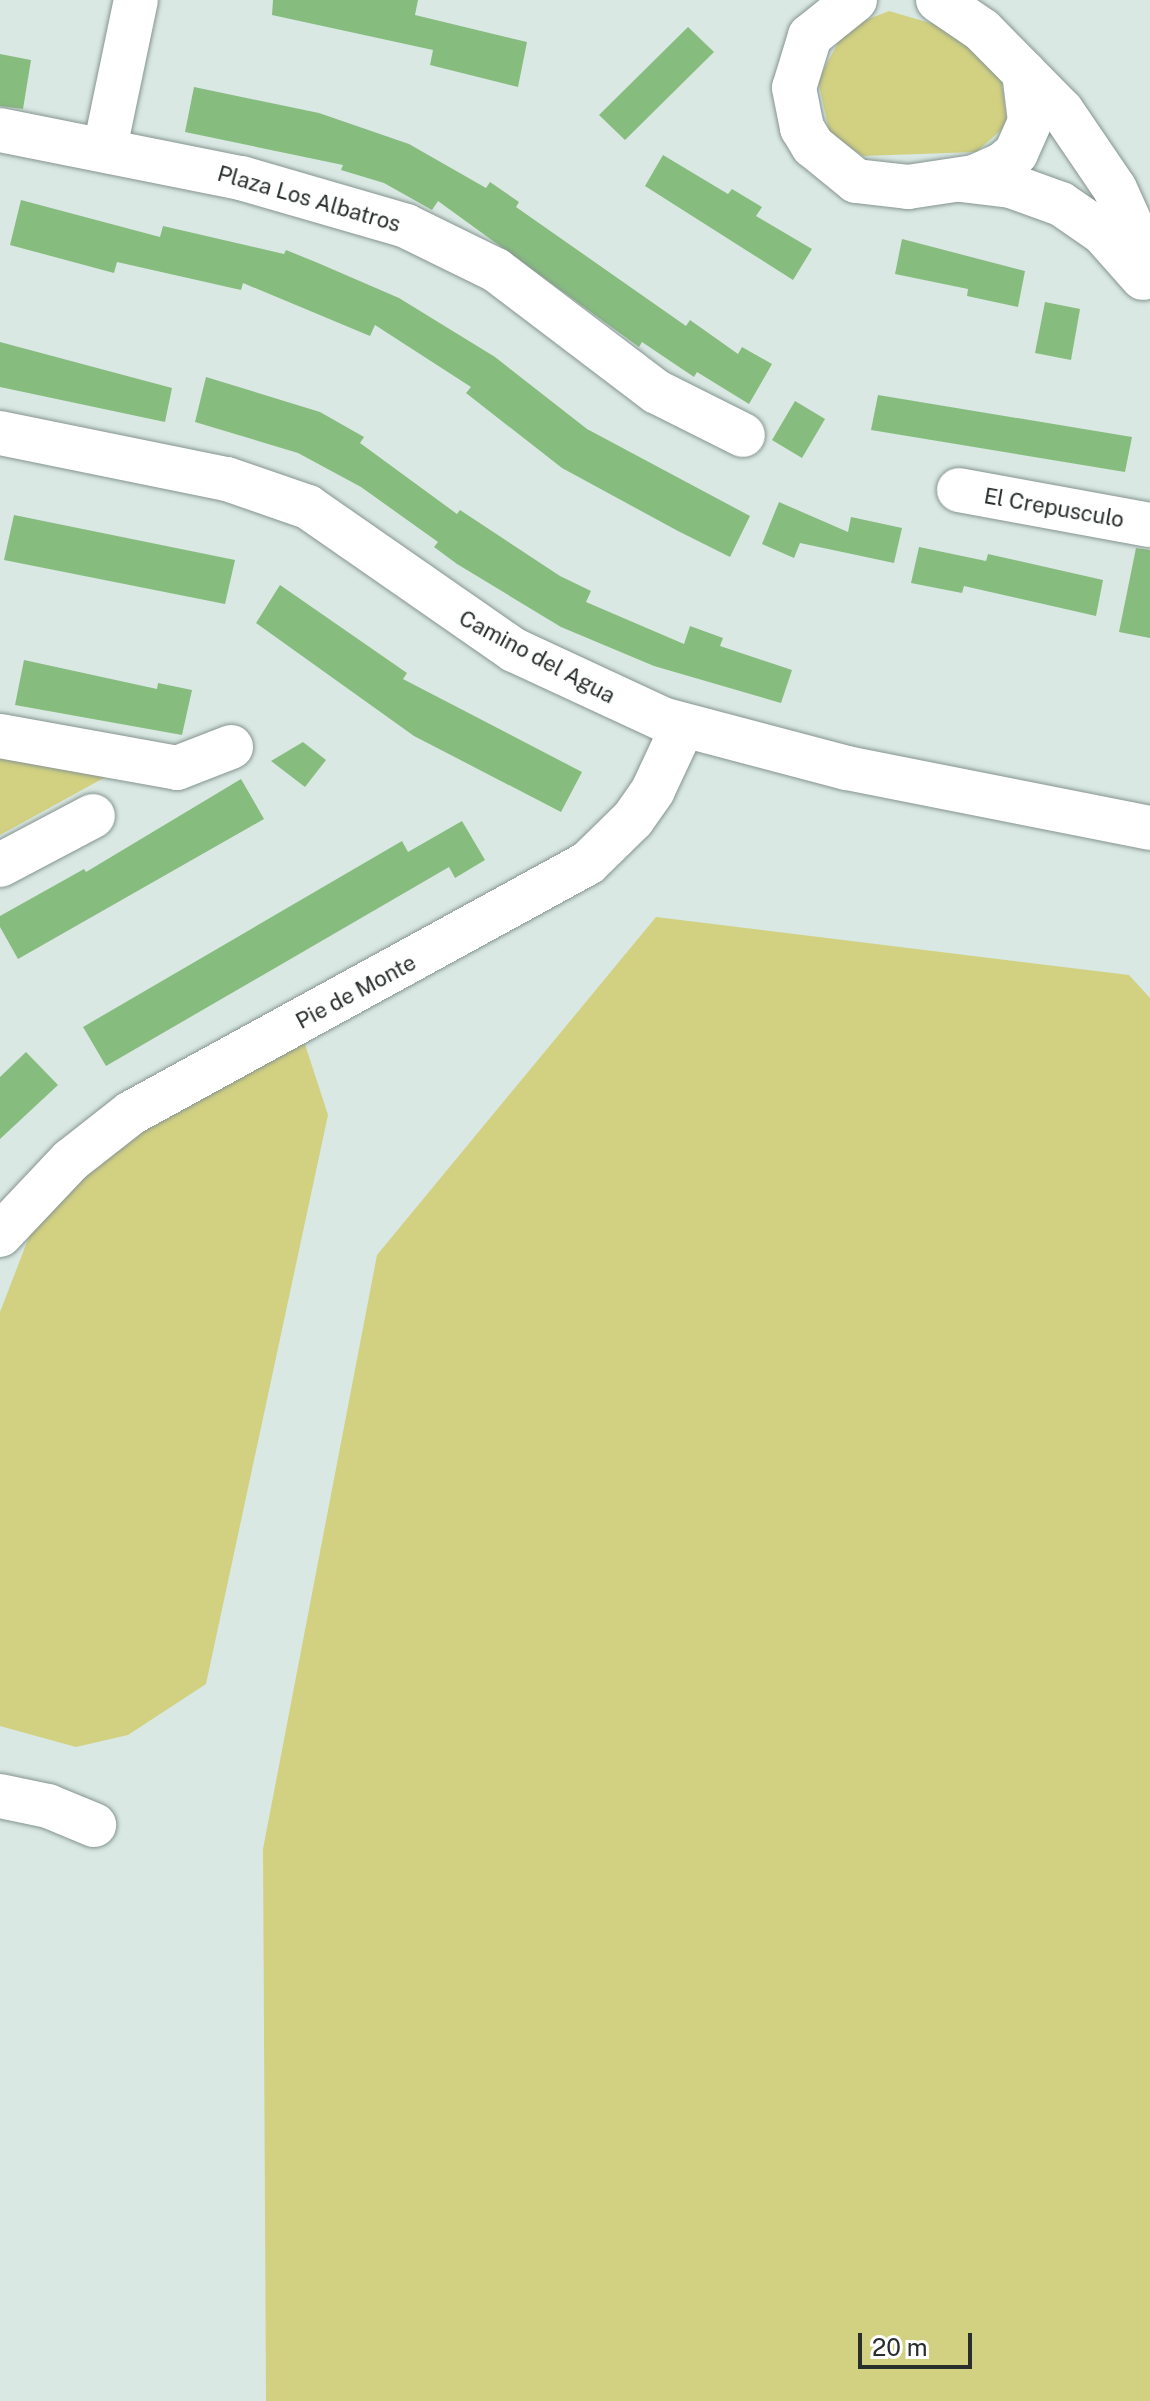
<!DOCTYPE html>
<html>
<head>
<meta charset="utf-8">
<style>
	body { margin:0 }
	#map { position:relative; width:1150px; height:2401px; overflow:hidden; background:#d9e8e3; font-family:"Public Sans",sans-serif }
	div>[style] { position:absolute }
	.green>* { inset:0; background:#d2d181 }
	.building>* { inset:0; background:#87bc7f }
	.roads { filter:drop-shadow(0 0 2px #869490) drop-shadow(0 0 2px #869490) }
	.street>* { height:44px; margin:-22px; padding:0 22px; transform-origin:22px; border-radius:22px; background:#fff }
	span { translate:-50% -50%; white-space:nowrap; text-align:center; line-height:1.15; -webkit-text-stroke:8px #fff; paint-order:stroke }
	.street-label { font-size:22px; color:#282e2c }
	.scale { position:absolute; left:858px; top:2333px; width:114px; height:36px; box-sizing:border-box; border:4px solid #282e2c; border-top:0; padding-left:10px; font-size:24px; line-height:28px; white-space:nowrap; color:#282e2c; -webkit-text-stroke:6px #fff; paint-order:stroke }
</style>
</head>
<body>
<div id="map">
	<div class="green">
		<i style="clip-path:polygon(889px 11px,954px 30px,1001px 77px,1007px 125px,976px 152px,863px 156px,830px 135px,818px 80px,846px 28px)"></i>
		<i style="clip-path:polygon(0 754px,111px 774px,0 835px)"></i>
		<i style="clip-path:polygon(656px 917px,1129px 975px,1150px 998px,1150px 2401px,266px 2401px,263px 1849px,377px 1255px)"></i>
		<i style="clip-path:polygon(301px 1032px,328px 1115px,206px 1684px,128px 1735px,76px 1747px,0 1726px,0 1312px,39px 1211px,138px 1123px)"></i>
	</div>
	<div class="building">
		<i style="clip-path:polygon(273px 0,418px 0,415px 15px,527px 42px,518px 87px,430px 65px,433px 50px,272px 15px)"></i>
		<i style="clip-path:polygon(688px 27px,714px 52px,625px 140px,599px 115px)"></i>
		<i style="clip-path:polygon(0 54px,31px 60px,23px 109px,0 106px)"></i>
		<i style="clip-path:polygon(194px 87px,319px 113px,409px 144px,486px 188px,490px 182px,519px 202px,516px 207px,686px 326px,690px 320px,738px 354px,742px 347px,772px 364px,749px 404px,697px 372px,694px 377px,642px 342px,639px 347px,438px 201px,432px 210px,384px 183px,341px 170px,343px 165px,185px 132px)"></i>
		<i style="clip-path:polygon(663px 155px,728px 194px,732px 189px,762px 207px,756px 216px,812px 249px,793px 280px,645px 186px)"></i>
		<i style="clip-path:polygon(21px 200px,160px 237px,163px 226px,284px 254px,286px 250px,318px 263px,399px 298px,495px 357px,587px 429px,750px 516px,730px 557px,678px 531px,562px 468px,466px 393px,471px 387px,375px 325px,370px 336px,243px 283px,241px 290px,117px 262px,114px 273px,10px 245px)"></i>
		<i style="clip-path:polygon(902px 239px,1025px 271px,1018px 307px,967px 296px,968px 289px,895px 274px)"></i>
		<i style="clip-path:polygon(1045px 302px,1080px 309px,1071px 360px,1035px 353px)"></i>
		<i style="clip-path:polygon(0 342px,172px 388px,165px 422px,0 387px)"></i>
		<i style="clip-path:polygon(206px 377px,320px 412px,364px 437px,360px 443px,457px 514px,460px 510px,560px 576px,591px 591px,586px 602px,684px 644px,690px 626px,723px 638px,720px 646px,792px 670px,781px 703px,654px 666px,561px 627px,457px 564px,434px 547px,438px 542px,361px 487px,298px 453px,195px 422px)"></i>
		<i style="clip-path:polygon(878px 395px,1132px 437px,1125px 472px,871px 430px)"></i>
		<i style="clip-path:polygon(795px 401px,825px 419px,802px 458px,772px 440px)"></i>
		<i style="clip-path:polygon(779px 502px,848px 532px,851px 517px,902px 528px,894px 563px,800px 543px,794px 558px,762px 544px)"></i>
		<i style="clip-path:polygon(14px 515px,235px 560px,225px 604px,4px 560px)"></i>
		<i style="clip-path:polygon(919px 547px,986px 561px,988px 554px,1103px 580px,1096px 616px,964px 586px,962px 593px,911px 583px)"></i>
		<i style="clip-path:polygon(1136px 548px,1150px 550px,1150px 638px,1119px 632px)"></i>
		<i style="clip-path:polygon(280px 585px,407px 673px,403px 679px,582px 772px,561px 812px,414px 736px,256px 623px)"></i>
		<i style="clip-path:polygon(24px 660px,157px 689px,158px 683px,192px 690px,182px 735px,15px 705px)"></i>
		<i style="clip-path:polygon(303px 742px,326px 760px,305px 787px,271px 761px)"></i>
		<i style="clip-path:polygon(241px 779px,264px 819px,18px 959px,0 927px,0 916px,84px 869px,86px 872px)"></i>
		<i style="clip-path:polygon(462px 821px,485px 860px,455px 878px,449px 867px,106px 1066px,83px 1027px,402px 841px,408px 852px)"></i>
		<i style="clip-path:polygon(26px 1052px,58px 1085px,0 1139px,0 1077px)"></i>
	</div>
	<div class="roads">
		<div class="street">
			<i style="left:855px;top:0;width:58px;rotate:141.3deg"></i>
			<i style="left:810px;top:36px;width:54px;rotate:107.1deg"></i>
			<i style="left:794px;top:88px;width:41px;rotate:78.7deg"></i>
			<i style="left:802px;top:128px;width:21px;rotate:59deg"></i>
			<i style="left:813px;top:146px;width:55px;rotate:39.1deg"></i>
			<i style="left:856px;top:181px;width:52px;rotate:6.6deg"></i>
			<i style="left:908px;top:187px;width:67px;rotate:-8.6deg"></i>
			<i style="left:974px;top:177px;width:32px;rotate:-24deg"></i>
			<i style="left:1003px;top:164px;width:17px;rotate:-40deg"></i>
			<i style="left:1016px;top:153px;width:35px;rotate:-66deg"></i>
			<i style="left:1030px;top:121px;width:49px;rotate:-97deg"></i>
			<i style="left:938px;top:0;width:53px;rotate:34.3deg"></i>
			<i style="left:982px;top:30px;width:114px;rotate:45.4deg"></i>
			<i style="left:1062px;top:111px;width:94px;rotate:55.8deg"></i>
			<i style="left:1115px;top:189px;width:85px;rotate:65.8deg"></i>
			<i style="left:0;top:130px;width:246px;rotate:11.3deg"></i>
			<i style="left:241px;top:178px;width:172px;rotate:16.2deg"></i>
			<i style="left:406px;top:226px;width:100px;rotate:26.1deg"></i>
			<i style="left:496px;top:270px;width:202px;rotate:37.2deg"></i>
			<i style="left:657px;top:392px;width:96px;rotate:26.6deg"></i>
			<i style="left:105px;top:148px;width:151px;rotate:-78.2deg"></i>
			<i style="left:961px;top:180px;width:50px;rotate:6.8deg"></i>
			<i style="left:1011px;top:186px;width:53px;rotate:19.8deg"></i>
			<i style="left:1061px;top:204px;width:51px;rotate:34.6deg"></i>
			<i style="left:1103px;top:233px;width:60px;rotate:48.4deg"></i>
			<i style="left:0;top:433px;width:232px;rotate:11.5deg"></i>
			<i style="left:227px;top:479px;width:86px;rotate:19.1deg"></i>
			<i style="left:308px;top:507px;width:251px;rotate:34.8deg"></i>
			<i style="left:514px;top:650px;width:166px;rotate:24.9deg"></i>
			<i style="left:665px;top:720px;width:188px;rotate:14.8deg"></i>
			<i style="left:847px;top:768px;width:309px;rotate:11.2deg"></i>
			<i style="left:959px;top:490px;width:194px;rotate:10.4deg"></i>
			<i style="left:0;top:736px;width:180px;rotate:10.2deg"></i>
			<i style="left:177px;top:768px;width:58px;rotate:-21.3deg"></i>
			<i style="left:0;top:865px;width:105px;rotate:-27.8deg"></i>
			<i style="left:0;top:1235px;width:103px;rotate:-46.6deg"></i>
			<i style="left:71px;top:1160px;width:76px;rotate:-38.1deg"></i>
			<i style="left:131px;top:1113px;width:521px;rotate:-28.68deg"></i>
			<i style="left:588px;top:863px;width:63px;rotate:-44.4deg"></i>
			<i style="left:633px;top:819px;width:35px;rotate:-55deg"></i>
			<i style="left:653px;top:790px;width:71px;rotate:-64.9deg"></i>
			<i style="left:0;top:1796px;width:49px;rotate:11.8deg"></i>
			<i style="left:48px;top:1806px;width:50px;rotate:22.4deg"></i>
		</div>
	</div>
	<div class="street-label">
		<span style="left:309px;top:199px;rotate:16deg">Plaza Los Albatros</span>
		<span style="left:1054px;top:508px;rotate:10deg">El Crepusculo</span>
		<span style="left:537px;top:657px;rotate:28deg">Camino del Agua</span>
		<span style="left:356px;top:992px;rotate:-28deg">Pie de Monte</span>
	</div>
	<div class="scale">20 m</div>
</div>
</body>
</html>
